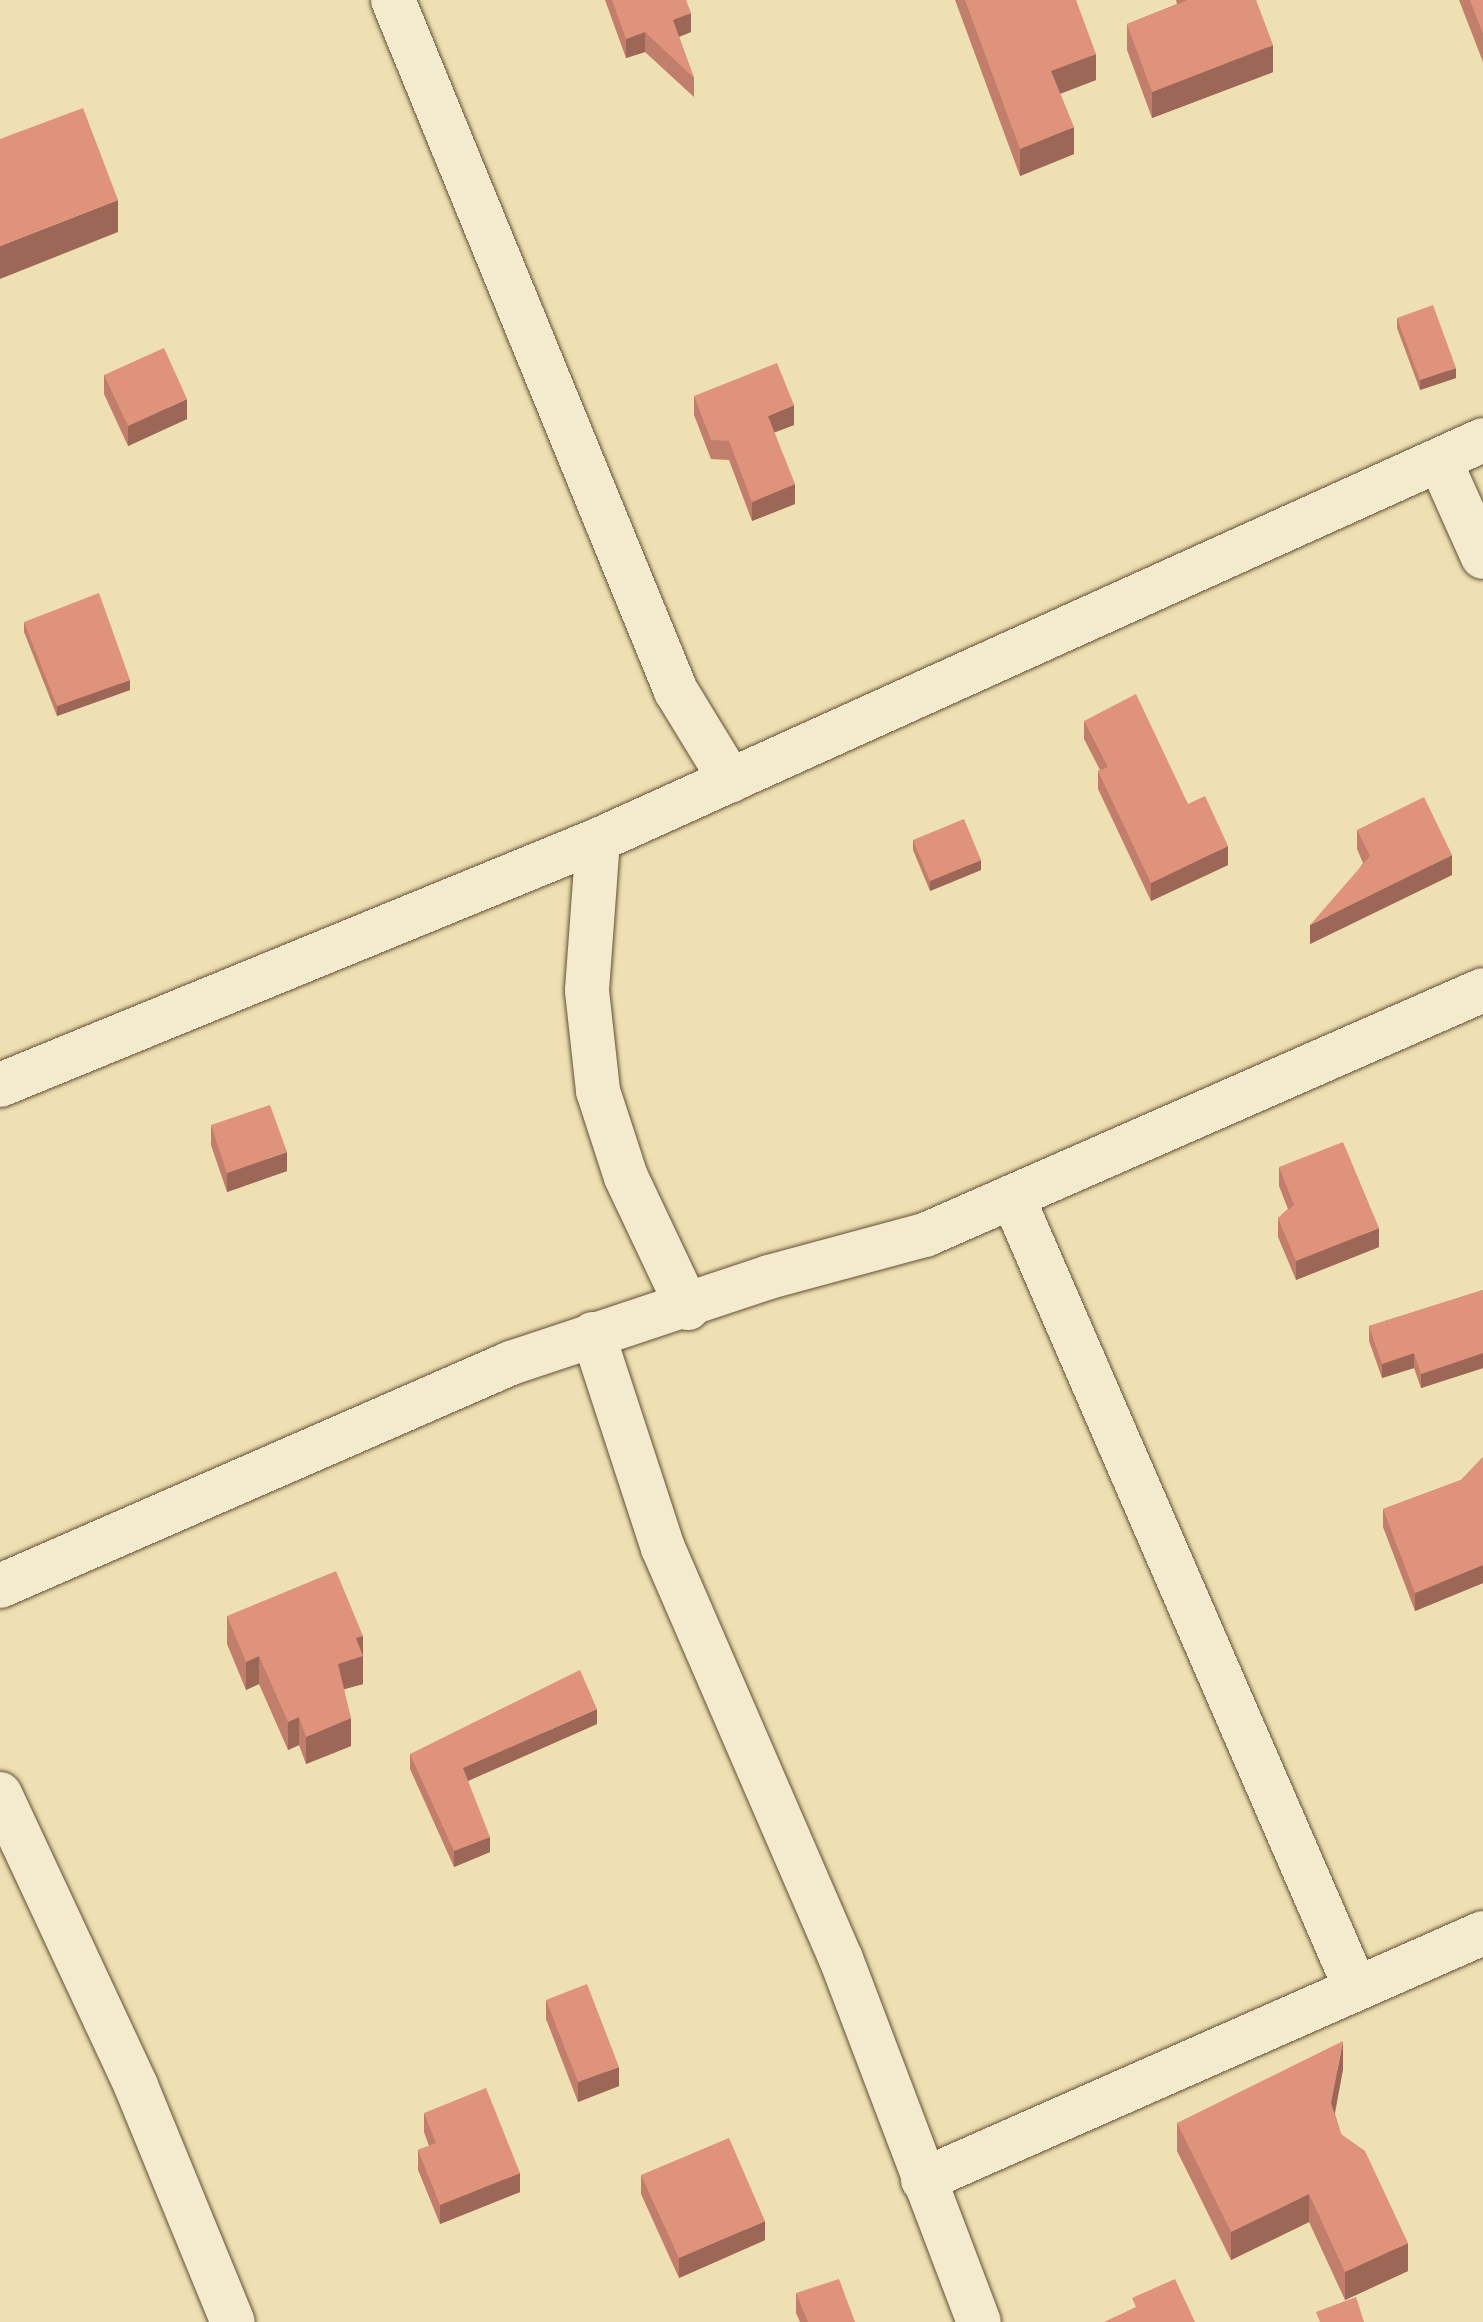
<!DOCTYPE html>
<html>
<head>
<meta charset="utf-8">
<style>
	body { margin:0 }
	#map { position:relative; width:1483px; height:2322px; overflow:hidden; background:#eee0b3; font-family:Vollkorn,serif }
	div>[style] { position:absolute }
	.roads { filter:drop-shadow(0 0 2px #655034) drop-shadow(0 0 2px #655034) }
	.minor>* { height:44px; margin:-22px; padding:0 22px; transform-origin:22px; border-radius:22px; background:#f4ebce }
	.wall>* { inset:0; background:#c17e6b }
	.shaded-wall>* { inset:0; background:#9d6757 }
	.building>* { inset:0; background:#e0937c }
	span { translate:-50% -50%; white-space:nowrap; text-align:center; line-height:1.15; -webkit-text-stroke:8px #f4ebce; paint-order:stroke }
</style>
</head>
<body>
<div id="map">
	<div class="roads">
		<div class="minor">
			<i style="left:393px;top:0;width:747px;rotate:67.73deg"></i>
			<i style="left:676px;top:691px;width:105px;rotate:58.6deg"></i>
			<i style="left:1440px;top:461px;width:105px;rotate:65.9deg"></i>
			<i style="left:598px;top:840px;width:151px;rotate:94.2deg"></i>
			<i style="left:587px;top:991px;width:101px;rotate:83.7deg"></i>
			<i style="left:598px;top:1091px;width:90px;rotate:72deg"></i>
			<i style="left:626px;top:1177px;width:145px;rotate:64.7deg"></i>
			<i style="left:0;top:1085px;width:646px;rotate:-22.28deg"></i>
			<i style="left:598px;top:840px;width:971px;rotate:-24.32deg"></i>
			<i style="left:1013px;top:1198px;width:862px;rotate:66.56deg"></i>
			<i style="left:593px;top:1334px;width:225px;rotate:71.9deg"></i>
			<i style="left:663px;top:1548px;width:448px;rotate:66.6deg"></i>
			<i style="left:841px;top:1959px;width:388px;rotate:69.2deg"></i>
			<i style="left:0;top:1586px;width:558px;rotate:-23.58deg"></i>
			<i style="left:511px;top:1363px;width:272px;rotate:-18.4deg"></i>
			<i style="left:769px;top:1277px;width:162px;rotate:-15.1deg"></i>
			<i style="left:925px;top:1235px;width:609px;rotate:-23.7deg"></i>
			<i style="left:0;top:1794px;width:322px;rotate:65deg"></i>
			<i style="left:136px;top:2086px;width:255px;rotate:67.7deg"></i>
			<i style="left:923px;top:2180px;width:612px;rotate:-23.8deg"></i>
		</div>
	</div>
	<div class="wall">
		<i style="clip-path:polygon(605px 0,686px 0,691px 32px,679px 37px,694px 78px,694px 97px,645px 52px,626px 58px)"></i>
		<i style="clip-path:polygon(955px 0,1076px 0,1096px 80px,1060px 94px,1074px 154px,1020px 176px)"></i>
		<i style="clip-path:polygon(1176px 0,1256px 0,1273px 72px,1152px 118px,1127px 50px,1127px 24px,1177px 4px)"></i>
		<i style="clip-path:polygon(1459px 0,1483px 0,1483px 62px)"></i>
		<i style="clip-path:polygon(1397px 318px,1456px 378px,1420px 390px,1397px 328px)"></i>
		<i style="clip-path:polygon(104px 375px,187px 419px,128px 446px,104px 394px)"></i>
		<i style="clip-path:polygon(694px 396px,794px 425px,774px 432px,795px 504px,752px 521px,729px 460px,711px 459px,694px 415px)"></i>
		<i style="clip-path:polygon(24px 622px,130px 690px,57px 716px,24px 632px)"></i>
		<i style="clip-path:polygon(1084px 721px,1188px 804px,1228px 865px,1151px 901px,1098px 789px,1098px 771px,1100px 770px,1084px 739px)"></i>
		<i style="clip-path:polygon(1357px 830px,1452px 875px,1310px 944px,1363px 863px,1357px 849px)"></i>
		<i style="clip-path:polygon(913px 840px,981px 870px,930px 891px,913px 850px)"></i>
		<i style="clip-path:polygon(211px 1125px,287px 1171px,227px 1192px,211px 1145px)"></i>
		<i style="clip-path:polygon(1279px 1167px,1379px 1247px,1296px 1280px,1278px 1237px,1278px 1218px,1288px 1209px,1279px 1186px)"></i>
		<i style="clip-path:polygon(1483px 1290px,1483px 1368px,1421px 1388px,1414px 1368px,1382px 1378px,1369px 1341px,1369px 1326px)"></i>
		<i style="clip-path:polygon(1483px 1457px,1483px 1583px,1415px 1611px,1383px 1527px,1383px 1509px,1461px 1480px)"></i>
		<i style="clip-path:polygon(227px 1616px,363px 1636px,363px 1684px,344px 1689px,351px 1746px,306px 1764px,299px 1745px,288px 1750px,259px 1684px,246px 1690px,227px 1644px)"></i>
		<i style="clip-path:polygon(597px 1724px,468px 1781px,490px 1852px,454px 1867px,410px 1769px,410px 1754px)"></i>
		<i style="clip-path:polygon(546px 2000px,619px 2086px,578px 2102px,546px 2019px)"></i>
		<i style="clip-path:polygon(1343px 2069px,1335px 2114px,1341px 2134px,1408px 2271px,1345px 2300px,1309px 2222px,1231px 2260px,1177px 2151px,1177px 2123px)"></i>
		<i style="clip-path:polygon(424px 2113px,520px 2192px,440px 2224px,418px 2170px,418px 2150px,429px 2146px,424px 2132px)"></i>
		<i style="clip-path:polygon(641px 2175px,765px 2240px,679px 2278px,641px 2194px)"></i>
		<i style="clip-path:polygon(796px 2293px,855px 2322px,800px 2322px,796px 2313px)"></i>
	</div>
	<div class="shaded-wall">
		<i style="clip-path:polygon(691px 13px,691px 32px,673px 39px,673px 20px)"></i>
		<i style="clip-path:polygon(645px 32px,645px 52px,626px 58px,626px 39px)"></i>
		<i style="clip-path:polygon(1273px 45px,1273px 72px,1152px 118px,1152px 92px)"></i>
		<i style="clip-path:polygon(1096px 54px,1096px 80px,1051px 97px,1051px 71px)"></i>
		<i style="clip-path:polygon(1074px 127px,1074px 154px,1020px 176px,1020px 149px)"></i>
		<i style="clip-path:polygon(118px 200px,118px 232px,0 279px,0 246px)"></i>
		<i style="clip-path:polygon(1456px 368px,1456px 378px,1420px 390px,1420px 380px)"></i>
		<i style="clip-path:polygon(187px 399px,187px 419px,128px 446px,128px 426px)"></i>
		<i style="clip-path:polygon(794px 405px,794px 425px,768px 435px,768px 416px)"></i>
		<i style="clip-path:polygon(795px 484px,795px 504px,752px 521px,752px 502px)"></i>
		<i style="clip-path:polygon(130px 680px,130px 690px,57px 716px,57px 706px)"></i>
		<i style="clip-path:polygon(1228px 846px,1228px 865px,1151px 901px,1151px 883px)"></i>
		<i style="clip-path:polygon(1452px 855px,1452px 875px,1310px 944px,1310px 925px)"></i>
		<i style="clip-path:polygon(981px 860px,981px 870px,930px 891px,930px 881px)"></i>
		<i style="clip-path:polygon(287px 1152px,287px 1171px,227px 1192px,227px 1173px)"></i>
		<i style="clip-path:polygon(1379px 1228px,1379px 1247px,1296px 1280px,1296px 1261px)"></i>
		<i style="clip-path:polygon(1414px 1353px,1414px 1368px,1382px 1378px,1382px 1364px)"></i>
		<i style="clip-path:polygon(1483px 1353px,1483px 1368px,1421px 1388px,1421px 1374px)"></i>
		<i style="clip-path:polygon(1483px 1565px,1483px 1583px,1415px 1611px,1415px 1593px)"></i>
		<i style="clip-path:polygon(363px 1636px,363px 1684px,338px 1691px,338px 1664px,356px 1638px)"></i>
		<i style="clip-path:polygon(259px 1656px,259px 1684px,246px 1690px,246px 1662px)"></i>
		<i style="clip-path:polygon(597px 1709px,597px 1724px,463px 1783px,463px 1768px)"></i>
		<i style="clip-path:polygon(299px 1717px,299px 1745px,288px 1750px,288px 1722px)"></i>
		<i style="clip-path:polygon(351px 1718px,351px 1746px,306px 1764px,306px 1737px)"></i>
		<i style="clip-path:polygon(490px 1837px,490px 1852px,454px 1867px,454px 1851px)"></i>
		<i style="clip-path:polygon(1343px 2041px,1343px 2069px,1331px 2131px,1331px 2103px)"></i>
		<i style="clip-path:polygon(619px 2067px,619px 2086px,578px 2102px,578px 2082px)"></i>
		<i style="clip-path:polygon(520px 2173px,520px 2192px,440px 2224px,440px 2205px)"></i>
		<i style="clip-path:polygon(1309px 2194px,1309px 2222px,1231px 2260px,1231px 2232px)"></i>
		<i style="clip-path:polygon(765px 2221px,765px 2240px,679px 2278px,679px 2258px)"></i>
		<i style="clip-path:polygon(1408px 2243px,1408px 2271px,1345px 2300px,1345px 2272px)"></i>
	</div>
	<div class="building">
		<i style="clip-path:polygon(612px 0,686px 0,691px 13px,673px 20px,694px 78px,645px 32px,626px 39px)"></i>
		<i style="clip-path:polygon(965px 0,1076px 0,1096px 54px,1051px 71px,1074px 127px,1020px 149px)"></i>
		<i style="clip-path:polygon(1186px 0,1256px 0,1273px 45px,1152px 92px,1127px 24px,1186px 1px)"></i>
		<i style="clip-path:polygon(1470px 0,1483px 0,1483px 34px)"></i>
		<i style="clip-path:polygon(83px 108px,118px 200px,0 246px,0 139px)"></i>
		<i style="clip-path:polygon(1433px 305px,1456px 368px,1420px 380px,1397px 318px)"></i>
		<i style="clip-path:polygon(164px 348px,187px 399px,128px 426px,104px 375px)"></i>
		<i style="clip-path:polygon(777px 363px,794px 405px,768px 416px,795px 484px,752px 502px,729px 441px,711px 440px,694px 396px)"></i>
		<i style="clip-path:polygon(99px 593px,130px 680px,57px 706px,24px 622px)"></i>
		<i style="clip-path:polygon(1136px 694px,1188px 804px,1205px 796px,1228px 846px,1151px 883px,1098px 771px,1108px 767px,1084px 721px)"></i>
		<i style="clip-path:polygon(1424px 797px,1452px 855px,1310px 925px,1370px 856px,1357px 830px)"></i>
		<i style="clip-path:polygon(964px 819px,981px 860px,930px 881px,913px 840px)"></i>
		<i style="clip-path:polygon(270px 1105px,287px 1152px,227px 1173px,211px 1125px)"></i>
		<i style="clip-path:polygon(1343px 1142px,1379px 1228px,1296px 1261px,1278px 1218px,1294px 1205px,1279px 1167px)"></i>
		<i style="clip-path:polygon(1483px 1290px,1483px 1353px,1421px 1374px,1414px 1353px,1382px 1364px,1369px 1326px)"></i>
		<i style="clip-path:polygon(1483px 1457px,1483px 1565px,1415px 1593px,1383px 1509px,1461px 1480px)"></i>
		<i style="clip-path:polygon(336px 1571px,363px 1636px,356px 1638px,363px 1656px,338px 1664px,351px 1718px,306px 1737px,299px 1717px,288px 1722px,259px 1656px,246px 1662px,227px 1616px)"></i>
		<i style="clip-path:polygon(580px 1670px,597px 1709px,463px 1768px,490px 1837px,454px 1851px,410px 1754px)"></i>
		<i style="clip-path:polygon(587px 1984px,619px 2067px,578px 2082px,546px 2000px)"></i>
		<i style="clip-path:polygon(1343px 2041px,1331px 2103px,1341px 2134px,1365px 2151px,1408px 2243px,1345px 2272px,1309px 2194px,1231px 2232px,1177px 2123px)"></i>
		<i style="clip-path:polygon(486px 2088px,520px 2173px,440px 2205px,418px 2150px,436px 2143px,424px 2113px)"></i>
		<i style="clip-path:polygon(729px 2138px,765px 2221px,679px 2258px,641px 2175px)"></i>
		<i style="clip-path:polygon(839px 2279px,855px 2322px,808px 2322px,796px 2293px)"></i>
		<i style="clip-path:polygon(1175px 2279px,1195px 2322px,1104px 2322px,1136px 2307px,1132px 2298px)"></i>
		<i style="clip-path:polygon(1356px 2297px,1364px 2322px,1320px 2322px,1316px 2312px)"></i>
	</div>
</div>
</body>
</html>
